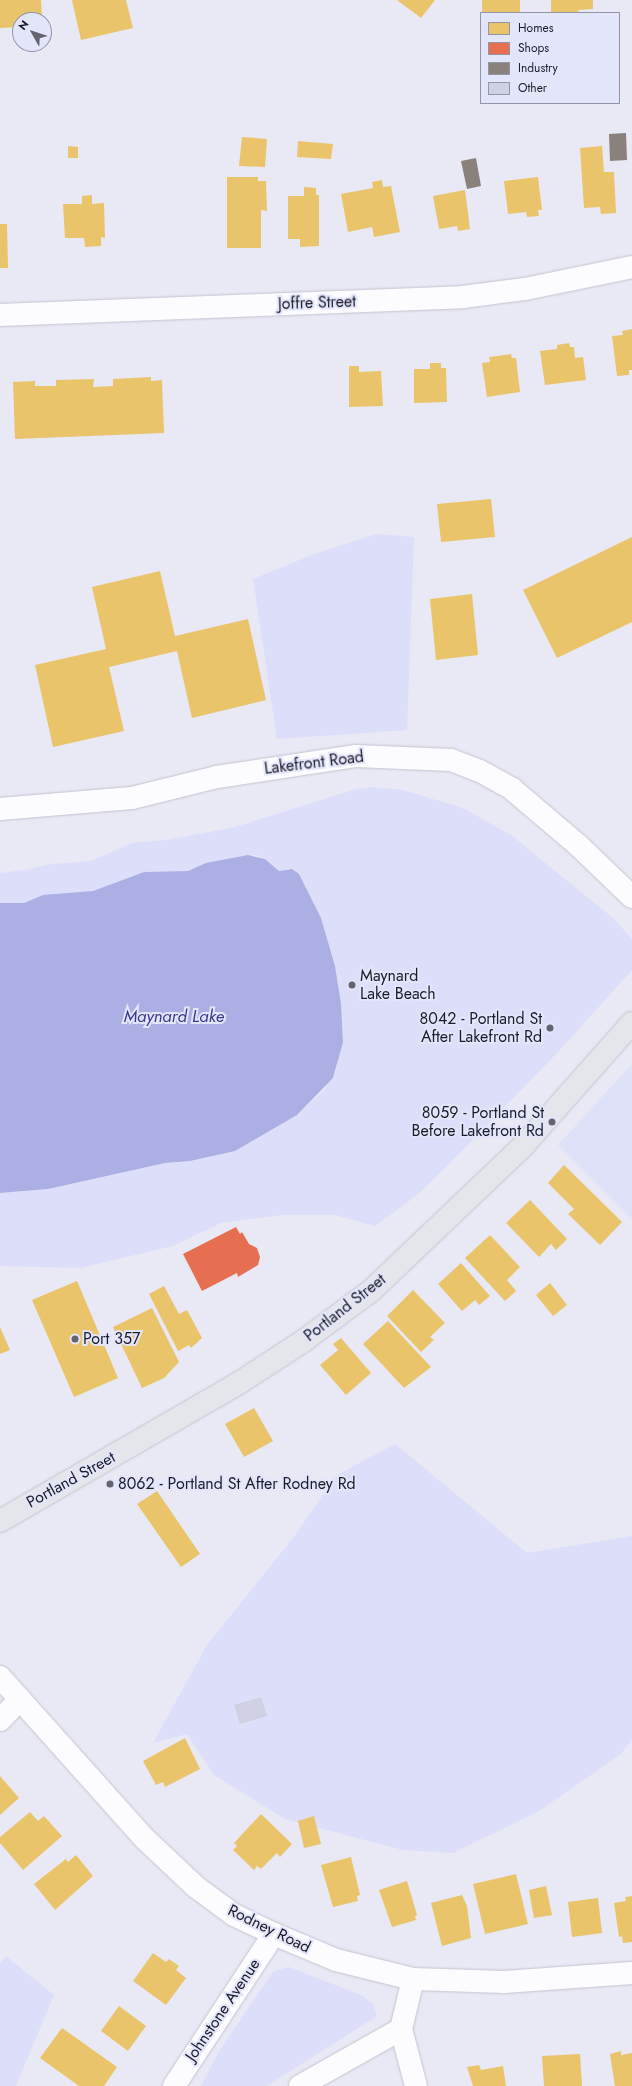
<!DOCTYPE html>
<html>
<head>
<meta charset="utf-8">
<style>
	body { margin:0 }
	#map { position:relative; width:632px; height:2086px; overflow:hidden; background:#e8e9f5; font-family:Jost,sans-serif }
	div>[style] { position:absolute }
	.built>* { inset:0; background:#dfe1f8 }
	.green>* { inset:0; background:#dcdefa }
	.water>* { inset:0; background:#acafe4 }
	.homes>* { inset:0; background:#e9c46a }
	.shops>* { inset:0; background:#e76f51 }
	.industry>* { inset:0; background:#8a817c }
	.building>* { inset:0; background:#cfd0e1 }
	.roads { filter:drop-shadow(0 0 1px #c3c4cf) drop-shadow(0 0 1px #c3c4cf) }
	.minor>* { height:22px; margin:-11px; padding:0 11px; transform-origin:11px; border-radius:11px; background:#fcfcfe }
	.major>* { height:22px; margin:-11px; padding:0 11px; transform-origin:11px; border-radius:11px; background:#e5e6ec }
	.dots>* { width:11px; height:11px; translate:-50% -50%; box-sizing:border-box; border:2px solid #e3e5fa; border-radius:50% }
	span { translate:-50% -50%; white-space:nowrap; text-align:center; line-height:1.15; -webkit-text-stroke:4px #e3e5fa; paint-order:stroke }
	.street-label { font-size:16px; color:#1b1c28 }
	.poi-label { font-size:16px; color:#1b1c28 }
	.left { translate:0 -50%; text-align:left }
	.right { translate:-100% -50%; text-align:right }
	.water-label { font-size:17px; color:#3c388a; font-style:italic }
	.legend { position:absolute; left:480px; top:12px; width:140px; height:92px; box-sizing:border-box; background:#e3e5fa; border:1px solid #9395a6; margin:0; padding:5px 7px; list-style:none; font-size:12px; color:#1b1c28 }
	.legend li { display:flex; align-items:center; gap:8px; height:20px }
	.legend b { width:20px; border:1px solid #9395a6 }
	.north { position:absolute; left:12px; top:12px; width:40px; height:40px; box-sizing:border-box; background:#e3e5fa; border:1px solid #9395a6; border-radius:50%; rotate:309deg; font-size:11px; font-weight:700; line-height:16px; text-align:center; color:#1b1c28 }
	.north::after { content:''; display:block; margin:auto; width:14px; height:18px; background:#636470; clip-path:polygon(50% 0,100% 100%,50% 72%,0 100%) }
</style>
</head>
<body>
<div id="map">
	<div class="built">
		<i style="clip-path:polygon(632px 1064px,632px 1219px,558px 1145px)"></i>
	</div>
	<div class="green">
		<i style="clip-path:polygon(377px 534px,414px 537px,407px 730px,277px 739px,253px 579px,317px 553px)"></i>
		<i style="clip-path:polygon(372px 787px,403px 790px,463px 808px,511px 835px,614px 919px,632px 939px,632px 970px,559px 1051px,448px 1165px,416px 1196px,375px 1226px,335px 1215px,282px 1215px,221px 1223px,173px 1246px,80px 1268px,0 1266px,0 1193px,48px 1189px,165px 1163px,190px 1161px,235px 1151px,297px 1115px,324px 1090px,335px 1074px,343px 1036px,335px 966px,321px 918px,299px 874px,288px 869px,279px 871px,265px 859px,256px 855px,206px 863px,188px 871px,144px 872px,93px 891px,24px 903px,0 903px,0 873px,25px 870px,52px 864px,91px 861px,132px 843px,165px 840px,232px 828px,356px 789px)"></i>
		<i style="clip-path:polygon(395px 1444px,527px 1553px,632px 1536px,632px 1739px,621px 1754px,539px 1811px,453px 1853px,403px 1850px,285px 1819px,214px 1775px,187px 1734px,153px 1743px,207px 1645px,293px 1538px,337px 1475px)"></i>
		<i style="clip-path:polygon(6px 1956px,54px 1995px,16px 2086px,0 2086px,0 1963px)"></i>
		<i style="clip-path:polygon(289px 1967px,363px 1996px,373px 2004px,377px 2016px,267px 2086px,201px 2086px,219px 2051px,260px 1991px,274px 1971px)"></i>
	</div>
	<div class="water">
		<i style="clip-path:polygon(248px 855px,265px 859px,279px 871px,292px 869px,299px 874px,321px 918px,335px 966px,341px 1004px,343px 1042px,333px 1078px,297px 1115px,235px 1151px,190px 1161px,165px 1163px,48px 1189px,0 1193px,0 903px,24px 903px,43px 895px,93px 891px,144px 872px,188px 871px,206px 863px)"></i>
	</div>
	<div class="homes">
		<i style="clip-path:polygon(0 0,41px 0,42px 20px,20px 20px,20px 27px,0 28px)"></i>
		<i style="clip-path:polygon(72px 0,126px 0,133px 28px,81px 40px)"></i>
		<i style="clip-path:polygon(397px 0,435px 0,421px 18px)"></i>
		<i style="clip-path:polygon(482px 0,520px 0,520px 13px,482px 13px)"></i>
		<i style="clip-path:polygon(551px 0,593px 0,593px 9px,578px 10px,579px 13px,551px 13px)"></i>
		<i style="clip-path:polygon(242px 137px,267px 139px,265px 167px,239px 166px)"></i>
		<i style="clip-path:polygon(298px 141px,333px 144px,331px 159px,297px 157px)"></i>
		<i style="clip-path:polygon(68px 146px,78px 147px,78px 158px,68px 158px)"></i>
		<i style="clip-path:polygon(602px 146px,604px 172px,614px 172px,616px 213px,601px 214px,600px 207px,584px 208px,580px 148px)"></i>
		<i style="clip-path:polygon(227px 177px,258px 177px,258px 181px,266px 181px,267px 211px,261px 210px,261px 248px,227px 248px)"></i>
		<i style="clip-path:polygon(538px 177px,542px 210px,538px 210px,539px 216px,527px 217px,526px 212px,508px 214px,504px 181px)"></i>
		<i style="clip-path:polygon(382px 180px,383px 187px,391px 186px,400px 232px,374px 237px,372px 227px,348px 232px,341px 194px,373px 188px,372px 182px)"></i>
		<i style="clip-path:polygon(304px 187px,316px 188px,316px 195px,319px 195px,319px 246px,300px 247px,300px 239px,288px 239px,288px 196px,304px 196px)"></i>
		<i style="clip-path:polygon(465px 190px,470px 229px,458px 231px,457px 226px,439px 229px,433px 196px)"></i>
		<i style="clip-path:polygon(92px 195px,92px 204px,104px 203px,105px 238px,101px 237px,101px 246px,85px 247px,84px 238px,65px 238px,63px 204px,82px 204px,82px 196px)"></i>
		<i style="clip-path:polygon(0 224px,7px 224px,8px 268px,0 268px)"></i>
		<i style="clip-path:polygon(632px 329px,632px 370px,629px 370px,629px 375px,617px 376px,612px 336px,623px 335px,622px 331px)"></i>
		<i style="clip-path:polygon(569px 343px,570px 347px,574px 347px,575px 358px,583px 357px,586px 380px,545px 385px,540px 351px,557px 349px,557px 345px)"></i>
		<i style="clip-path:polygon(511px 354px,512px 358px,516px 358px,520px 392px,487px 397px,482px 363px,490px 362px,489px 357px)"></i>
		<i style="clip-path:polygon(430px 363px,441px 363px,441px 368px,446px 368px,447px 402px,414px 403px,414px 369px,430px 369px)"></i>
		<i style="clip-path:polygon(349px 366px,359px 366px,359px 372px,381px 371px,383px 406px,349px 407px)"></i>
		<i style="clip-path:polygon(151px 377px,151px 381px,162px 380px,164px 433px,15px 439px,13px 382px,35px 381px,35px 386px,56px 386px,56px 380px,94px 379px,93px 387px,113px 386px,113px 379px)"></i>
		<i style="clip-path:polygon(491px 499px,495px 537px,441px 542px,437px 504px)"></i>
		<i style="clip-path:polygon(632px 537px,632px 622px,557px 658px,523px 590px)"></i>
		<i style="clip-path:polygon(160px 571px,175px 636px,248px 619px,266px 700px,192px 718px,177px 651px,109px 667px,124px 731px,53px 747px,35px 665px,106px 649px,92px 587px)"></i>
		<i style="clip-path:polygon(472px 594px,478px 655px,436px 660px,430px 599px)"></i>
		<i style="clip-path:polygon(564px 1165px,622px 1222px,600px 1245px,568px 1214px,574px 1209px,548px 1183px)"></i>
		<i style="clip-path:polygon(530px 1200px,567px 1239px,556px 1250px,551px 1244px,539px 1257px,506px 1223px)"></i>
		<i style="clip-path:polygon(490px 1235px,520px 1267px,507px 1280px,516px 1291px,505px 1301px,465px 1258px)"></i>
		<i style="clip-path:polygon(461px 1263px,490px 1296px,479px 1305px,475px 1300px,462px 1311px,438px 1284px)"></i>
		<i style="clip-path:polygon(77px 1281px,118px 1378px,74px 1397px,32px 1300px)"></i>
		<i style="clip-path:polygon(550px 1283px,567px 1305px,553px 1316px,536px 1295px)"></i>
		<i style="clip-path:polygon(164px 1286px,179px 1314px,187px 1310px,202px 1338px,191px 1348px,189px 1345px,178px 1351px,149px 1294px)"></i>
		<i style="clip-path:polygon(413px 1290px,445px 1323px,430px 1337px,434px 1340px,421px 1352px,387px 1316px)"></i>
		<i style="clip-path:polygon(152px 1308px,179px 1362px,164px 1378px,142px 1388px,113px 1327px)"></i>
		<i style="clip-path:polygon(388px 1321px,431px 1367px,404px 1388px,363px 1344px)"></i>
		<i style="clip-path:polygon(0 1327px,10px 1350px,0 1354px)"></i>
		<i style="clip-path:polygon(341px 1338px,371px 1373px,346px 1395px,320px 1365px,338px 1350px,333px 1344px)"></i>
		<i style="clip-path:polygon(254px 1408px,273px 1441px,244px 1457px,225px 1424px)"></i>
		<i style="clip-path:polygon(157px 1491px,200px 1554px,181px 1567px,137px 1504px)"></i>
		<i style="clip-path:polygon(185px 1738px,200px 1769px,165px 1787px,163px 1782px,156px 1785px,143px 1761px)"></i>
		<i style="clip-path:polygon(0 1776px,19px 1798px,0 1815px)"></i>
		<i style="clip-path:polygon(30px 1812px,38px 1821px,44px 1816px,62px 1836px,23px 1870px,0 1843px,0 1837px)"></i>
		<i style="clip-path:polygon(261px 1814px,292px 1844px,280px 1857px,277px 1853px,261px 1869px,257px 1866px,254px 1870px,233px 1850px,237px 1846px,234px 1843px)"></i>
		<i style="clip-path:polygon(314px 1816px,321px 1844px,304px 1848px,298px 1821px)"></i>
		<i style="clip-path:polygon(76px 1855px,93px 1876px,55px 1910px,34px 1884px,66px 1859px,68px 1862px)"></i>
		<i style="clip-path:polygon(351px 1857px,360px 1895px,357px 1896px,358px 1901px,333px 1907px,321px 1865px)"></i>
		<i style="clip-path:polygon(516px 1874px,528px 1924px,485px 1934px,473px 1884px)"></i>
		<i style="clip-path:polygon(407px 1881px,417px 1915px,415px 1916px,416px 1920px,392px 1927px,379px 1890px)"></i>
		<i style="clip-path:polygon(546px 1886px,552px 1915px,534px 1918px,529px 1890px)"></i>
		<i style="clip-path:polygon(462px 1895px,467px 1906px,471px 1938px,442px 1946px,431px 1903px)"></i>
		<i style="clip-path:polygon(632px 1896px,632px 1942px,623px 1943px,622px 1936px,619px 1937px,614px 1903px,626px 1901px,625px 1897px)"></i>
		<i style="clip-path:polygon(598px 1898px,602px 1933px,572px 1937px,568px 1902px)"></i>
		<i style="clip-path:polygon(153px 1953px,166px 1962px,169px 1959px,179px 1966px,176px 1970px,186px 1978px,166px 2005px,133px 1981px)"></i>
		<i style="clip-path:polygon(119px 2006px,146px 2026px,128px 2051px,101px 2031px)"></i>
		<i style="clip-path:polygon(62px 2028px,117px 2067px,104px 2086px,79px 2086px,40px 2058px)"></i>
		<i style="clip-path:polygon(621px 2051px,621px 2055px,632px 2053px,632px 2086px,615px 2086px,610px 2054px)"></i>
		<i style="clip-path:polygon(580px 2054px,582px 2086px,544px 2086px,542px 2056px)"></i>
		<i style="clip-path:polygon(479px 2065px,481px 2070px,503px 2066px,506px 2086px,473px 2086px,467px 2067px)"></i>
	</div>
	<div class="shops">
		<i style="clip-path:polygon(236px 1227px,240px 1234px,242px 1232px,249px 1244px,257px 1248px,260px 1257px,258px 1265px,238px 1277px,237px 1273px,202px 1291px,183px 1254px)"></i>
	</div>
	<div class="industry">
		<i style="clip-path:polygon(626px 133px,627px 160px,610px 161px,609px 134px)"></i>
		<i style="clip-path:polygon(476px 158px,481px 186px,467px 189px,461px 161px)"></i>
	</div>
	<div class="building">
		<i style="clip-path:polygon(261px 1697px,267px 1716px,240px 1724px,234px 1705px)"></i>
	</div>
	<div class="roads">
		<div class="minor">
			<i style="left:0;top:315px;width:463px;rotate:-2.2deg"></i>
			<i style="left:463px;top:297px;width:63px;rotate:-7.4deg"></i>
			<i style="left:525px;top:289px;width:109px;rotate:-11.6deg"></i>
			<i style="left:0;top:809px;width:132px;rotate:-4.8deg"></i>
			<i style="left:132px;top:798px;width:88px;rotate:-13.9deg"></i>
			<i style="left:217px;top:777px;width:141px;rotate:-8.6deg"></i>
			<i style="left:356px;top:756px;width:95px;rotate:2.4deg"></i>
			<i style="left:451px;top:760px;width:31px;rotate:21deg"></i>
			<i style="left:480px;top:771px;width:37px;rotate:29deg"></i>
			<i style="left:512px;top:789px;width:87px;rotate:40.3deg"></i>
			<i style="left:578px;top:845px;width:75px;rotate:43.9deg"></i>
			<i style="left:0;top:1677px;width:217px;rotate:48.2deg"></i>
			<i style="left:145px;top:1839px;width:70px;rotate:43.3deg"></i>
			<i style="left:196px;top:1887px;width:47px;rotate:36.4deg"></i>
			<i style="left:234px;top:1915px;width:44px;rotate:25.4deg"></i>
			<i style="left:274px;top:1934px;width:67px;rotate:22.8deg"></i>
			<i style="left:336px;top:1960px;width:79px;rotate:13.9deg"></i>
			<i style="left:413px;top:1979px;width:91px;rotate:1.9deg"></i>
			<i style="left:504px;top:1982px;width:128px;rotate:-4deg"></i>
			<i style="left:0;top:1720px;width:29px;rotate:-46deg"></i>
			<i style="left:413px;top:1979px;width:51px;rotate:103.5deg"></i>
			<i style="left:401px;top:2029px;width:59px;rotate:75.3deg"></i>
			<i style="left:174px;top:2086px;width:182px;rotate:-56.7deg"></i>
			<i style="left:300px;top:2086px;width:116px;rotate:-29.4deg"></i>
		</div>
		<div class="major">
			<i style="left:0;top:1521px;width:276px;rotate:-30deg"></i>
			<i style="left:239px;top:1383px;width:75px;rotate:-33.1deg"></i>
			<i style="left:302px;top:1342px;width:87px;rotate:-36.6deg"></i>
			<i style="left:372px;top:1290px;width:209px;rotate:-43.6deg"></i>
			<i style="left:523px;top:1146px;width:164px;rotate:-48.5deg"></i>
		</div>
	</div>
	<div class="dots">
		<i style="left:352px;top:985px;background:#636470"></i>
		<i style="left:550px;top:1028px;background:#636470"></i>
		<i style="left:552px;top:1122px;background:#636470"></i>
		<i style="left:75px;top:1339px;background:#636470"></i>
		<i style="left:110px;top:1484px;background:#636470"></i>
	</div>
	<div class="street-label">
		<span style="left:317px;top:303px;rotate:-2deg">Joffre Street</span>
		<span style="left:314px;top:763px;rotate:-7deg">Lakefront Road</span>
		<span style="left:345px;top:1308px;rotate:-38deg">Portland Street</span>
		<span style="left:71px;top:1480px;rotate:-29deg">Portland Street</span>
		<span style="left:269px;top:1929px;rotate:26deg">Rodney Road</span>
		<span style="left:223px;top:2010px;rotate:-56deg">Johnstone Avenue</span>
	</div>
	<div class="poi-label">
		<span class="left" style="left:360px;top:985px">Maynard<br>Lake Beach</span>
		<span class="right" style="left:542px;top:1028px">8042 - Portland St<br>After Lakefront Rd</span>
		<span class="right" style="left:544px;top:1122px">8059 - Portland St<br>Before Lakefront Rd</span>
		<span class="left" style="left:83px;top:1339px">Port 357</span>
		<span class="left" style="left:118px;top:1484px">8062 - Portland St After Rodney Rd</span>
	</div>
	<div class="water-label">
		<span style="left:174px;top:1017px">Maynard Lake</span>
	</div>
	<ul class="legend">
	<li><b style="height:11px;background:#e9c46a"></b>Homes</li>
	<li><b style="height:11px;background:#e76f51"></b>Shops</li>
	<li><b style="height:11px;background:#8a817c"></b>Industry</li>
	<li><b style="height:11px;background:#cfd0e1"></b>Other</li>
	</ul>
	<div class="north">N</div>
</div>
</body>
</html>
